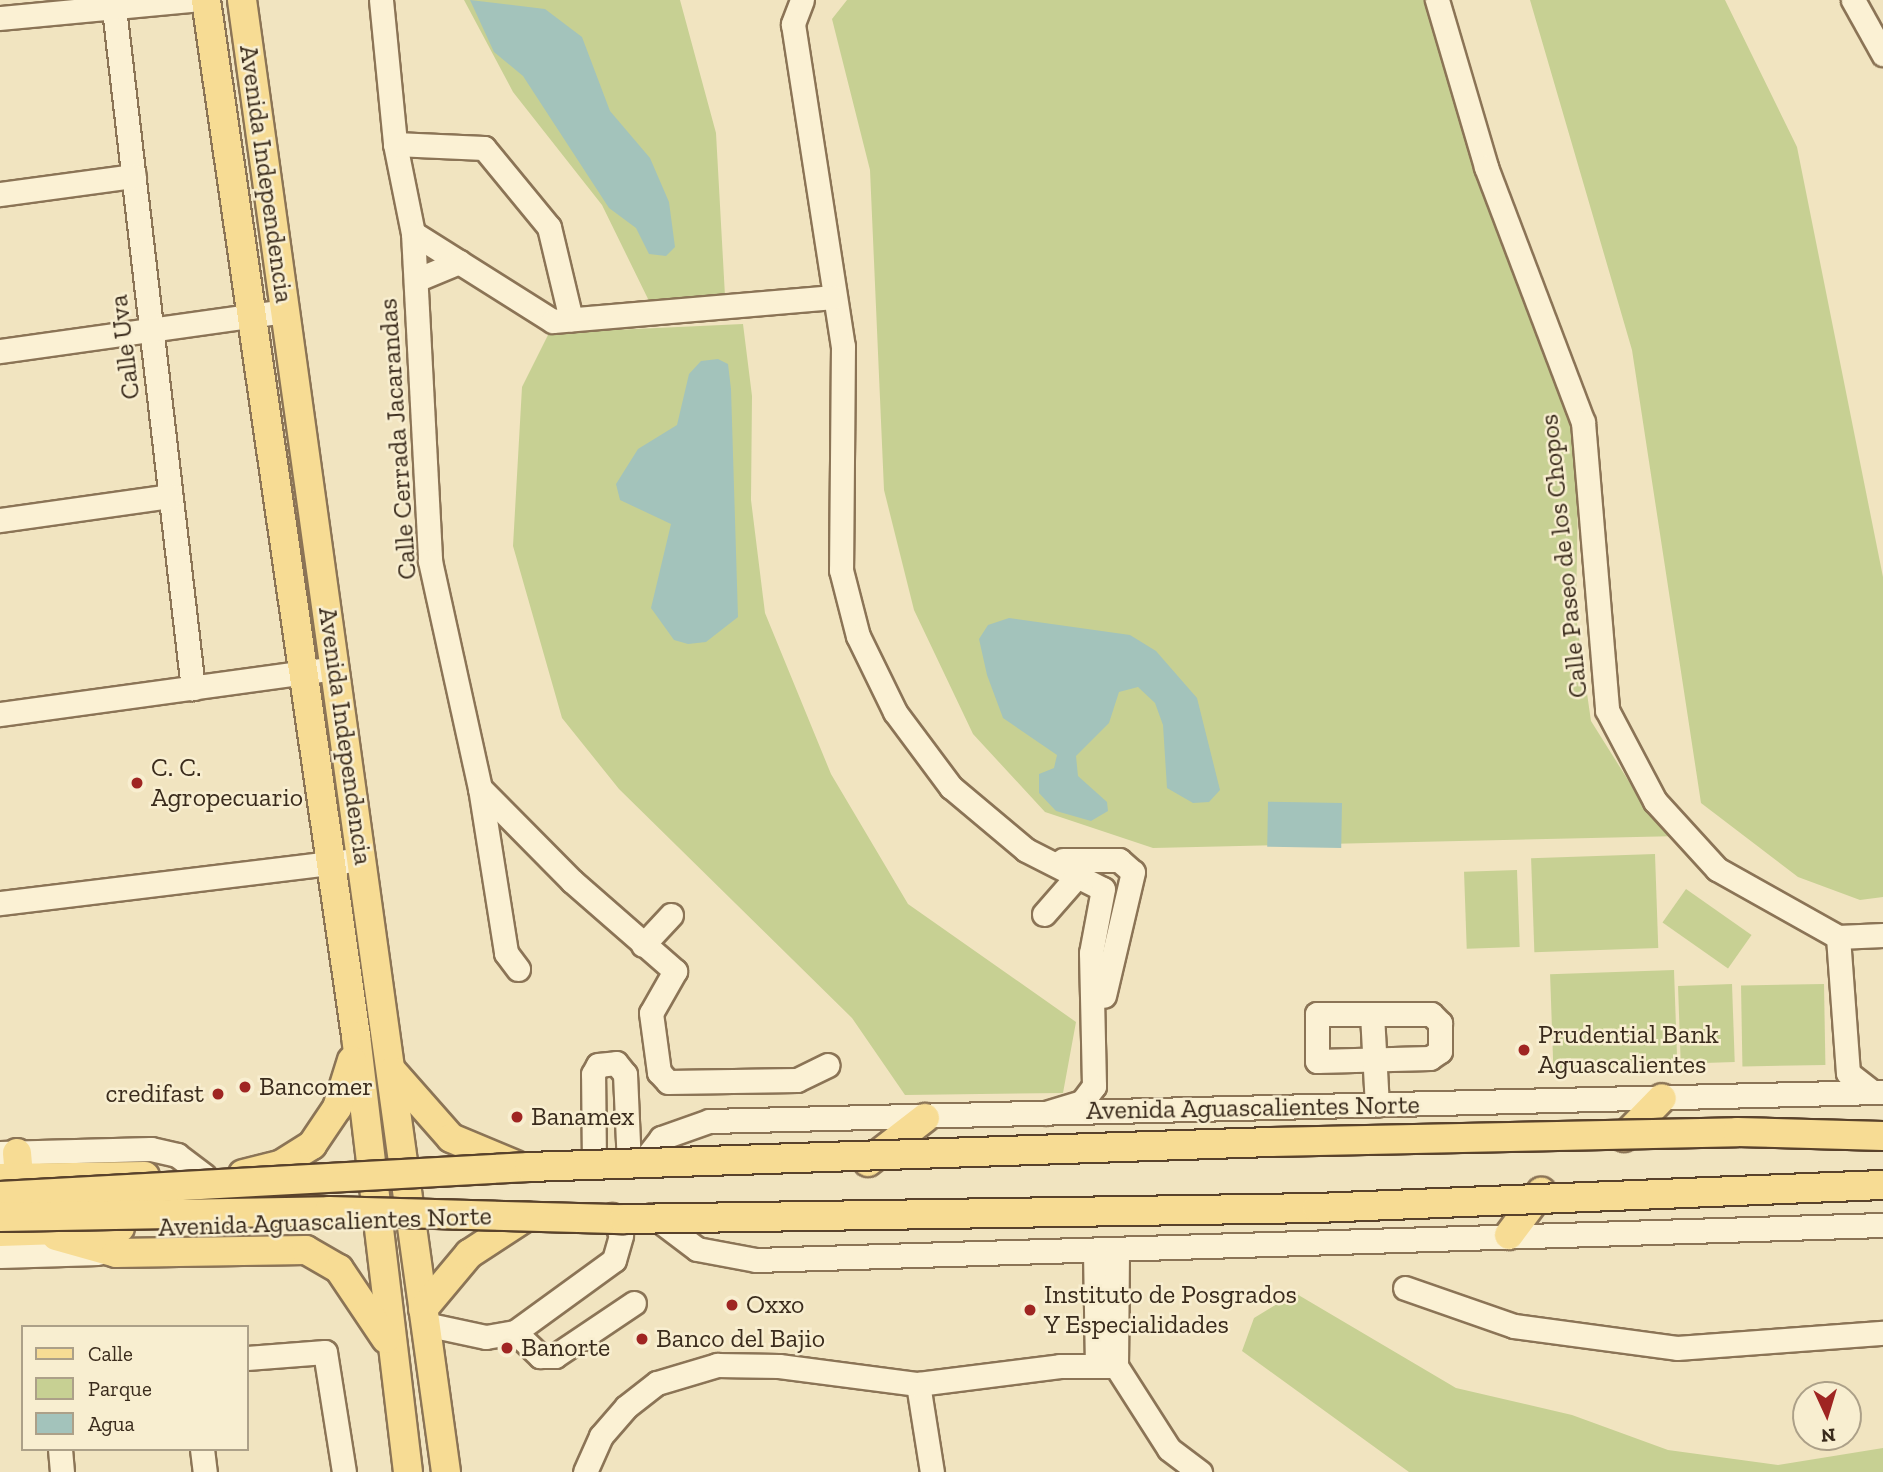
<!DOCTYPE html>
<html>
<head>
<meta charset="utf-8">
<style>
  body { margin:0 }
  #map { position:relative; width:1883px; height:1472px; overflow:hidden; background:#f1e4c0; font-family:"Zilla Slab",serif }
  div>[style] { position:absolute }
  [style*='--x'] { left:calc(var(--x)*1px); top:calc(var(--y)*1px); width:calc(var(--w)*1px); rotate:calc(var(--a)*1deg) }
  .green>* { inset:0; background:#c7d093; transform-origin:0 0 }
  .water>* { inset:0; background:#a3c3bb; transform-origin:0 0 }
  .roads { filter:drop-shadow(2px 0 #8b7456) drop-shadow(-2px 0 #8b7456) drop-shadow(0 2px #8b7456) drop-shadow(0 -2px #8b7456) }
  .minor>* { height:23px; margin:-11.5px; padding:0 11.5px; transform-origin:11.5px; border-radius:11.5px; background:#fbf1d4 }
  .major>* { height:28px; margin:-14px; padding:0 14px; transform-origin:14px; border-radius:14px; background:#f7dc94 }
  .bridges { filter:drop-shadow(2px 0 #59422b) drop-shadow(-2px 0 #59422b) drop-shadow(0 2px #59422b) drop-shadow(0 -2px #59422b) }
  .major-bridge>* { height:28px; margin:-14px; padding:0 14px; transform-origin:14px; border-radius:14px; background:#f7dc94 }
  .dots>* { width:19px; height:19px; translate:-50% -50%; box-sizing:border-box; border:4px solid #f8eed0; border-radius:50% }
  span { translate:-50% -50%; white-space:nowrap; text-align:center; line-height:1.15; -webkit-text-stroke:5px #f8eed0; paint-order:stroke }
  .street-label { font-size:26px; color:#3a2b1c }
  .poi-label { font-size:26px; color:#3a2b1c }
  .left { translate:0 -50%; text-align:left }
  .right { translate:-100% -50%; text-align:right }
  .legend { position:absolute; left:21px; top:1325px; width:228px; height:126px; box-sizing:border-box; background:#f8eed0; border:2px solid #aca088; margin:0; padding:9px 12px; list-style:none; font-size:21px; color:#3a2b1c }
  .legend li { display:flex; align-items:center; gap:14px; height:35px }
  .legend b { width:35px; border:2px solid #aca088 }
  .north { position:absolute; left:1792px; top:1381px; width:70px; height:70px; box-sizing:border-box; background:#f8eed0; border:2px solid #aca088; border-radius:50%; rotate:176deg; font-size:19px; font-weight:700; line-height:28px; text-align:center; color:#3a2b1c }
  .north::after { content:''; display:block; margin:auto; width:24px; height:32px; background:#9f2522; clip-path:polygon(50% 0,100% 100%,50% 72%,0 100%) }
</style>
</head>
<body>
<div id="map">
  <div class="green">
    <div style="clip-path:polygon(464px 0,680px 0,716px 133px,725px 296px,650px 303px,602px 205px,513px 92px)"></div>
    <div style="clip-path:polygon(847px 0,1432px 0,1579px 423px,1576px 617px,1591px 721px,1633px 788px,1681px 836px,1153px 848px,1045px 812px,973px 734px,914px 610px,884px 490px,870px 170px,832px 19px)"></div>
    <div style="clip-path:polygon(1530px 0,1725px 0,1797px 147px,1883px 577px,1883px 897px,1860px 900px,1798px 877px,1701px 803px,1632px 350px)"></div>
    <div style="clip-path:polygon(743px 324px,752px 396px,751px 500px,765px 613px,831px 774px,908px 904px,1076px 1022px,1063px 1093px,905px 1095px,852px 1018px,619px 789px,562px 718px,513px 546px,522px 387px,549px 333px)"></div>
    <div style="left:1655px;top:854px;width:94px;height:124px;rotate:88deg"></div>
    <div style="left:1517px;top:870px;width:77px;height:53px;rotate:88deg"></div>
    <div style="left:1686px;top:889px;width:80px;height:41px;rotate:35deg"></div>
    <div style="left:1674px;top:970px;width:95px;height:124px;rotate:88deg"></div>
    <div style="left:1732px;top:984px;width:78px;height:54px;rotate:88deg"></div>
    <div style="left:1824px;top:984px;width:81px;height:83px;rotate:89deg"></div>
    <div style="clip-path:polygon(1295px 1293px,1456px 1388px,1572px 1415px,1668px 1450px,1778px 1465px,1883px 1448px,1883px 1472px,1409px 1472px,1242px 1351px,1254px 1318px)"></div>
  </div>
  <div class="water">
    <div style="clip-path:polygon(470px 0,545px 9px,582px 37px,610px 111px,650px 158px,669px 202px,675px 247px,666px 256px,649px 254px,636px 228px,609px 208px,523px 76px,494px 52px)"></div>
    <div style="clip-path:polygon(718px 359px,728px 364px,731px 389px,738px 617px,706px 642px,688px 644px,674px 640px,651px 608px,671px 524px,620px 500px,616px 484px,638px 449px,677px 425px,689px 374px,701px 361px)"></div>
    <div style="clip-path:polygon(1009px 618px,1130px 635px,1156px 651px,1197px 698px,1220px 790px,1209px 802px,1193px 803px,1167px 788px,1163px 725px,1155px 703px,1138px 687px,1119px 692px,1109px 723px,1076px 756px,1078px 776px,1107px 802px,1108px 811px,1091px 821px,1056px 811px,1039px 793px,1039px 774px,1054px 768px,1057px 755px,1003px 718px,987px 675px,979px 639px,988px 625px)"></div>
    <div style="left:1342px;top:803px;width:45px;height:74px;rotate:91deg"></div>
  </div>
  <div class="roads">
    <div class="minor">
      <div style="--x:113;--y:0;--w:693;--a:83.37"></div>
      <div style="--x:381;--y:0;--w:145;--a:84.4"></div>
      <div style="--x:395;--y:144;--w:91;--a:78.6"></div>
      <div style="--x:413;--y:233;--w:328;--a:87"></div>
      <div style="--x:430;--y:561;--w:232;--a:77.6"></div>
      <div style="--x:480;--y:788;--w:167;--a:81"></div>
      <div style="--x:506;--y:953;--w:20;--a:53"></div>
      <div style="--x:802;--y:0;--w:26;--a:111"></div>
      <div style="--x:793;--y:24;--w:326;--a:81.2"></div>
      <div style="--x:843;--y:346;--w:224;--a:90.5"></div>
      <div style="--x:841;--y:570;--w:68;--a:75.6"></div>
      <div style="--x:858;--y:636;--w:85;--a:64"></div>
      <div style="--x:895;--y:712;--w:94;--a:53.3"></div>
      <div style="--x:951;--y:787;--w:98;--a:40"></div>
      <div style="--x:1026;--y:850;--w:86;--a:26.9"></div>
      <div style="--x:1103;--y:889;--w:65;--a:100.6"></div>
      <div style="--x:1091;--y:953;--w:133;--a:88.7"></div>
      <div style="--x:1094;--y:1086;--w:20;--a:127"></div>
      <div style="--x:1082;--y:1102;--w:38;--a:163"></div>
      <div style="--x:1437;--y:0;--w:174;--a:73.6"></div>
      <div style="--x:1486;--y:167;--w:273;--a:69.2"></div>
      <div style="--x:1583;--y:422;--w:289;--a:85.2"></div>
      <div style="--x:1607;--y:710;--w:103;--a:62.2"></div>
      <div style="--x:1655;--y:801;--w:92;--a:47.6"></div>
      <div style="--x:1717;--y:869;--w:139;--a:29.3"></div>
      <div style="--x:1838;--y:937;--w:45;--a:-2.5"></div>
      <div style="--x:1853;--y:0;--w:62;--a:60.9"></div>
      <div style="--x:0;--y:18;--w:190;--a:-5.4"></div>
      <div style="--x:395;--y:144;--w:89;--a:2.6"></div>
      <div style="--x:484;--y:148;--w:102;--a:50.6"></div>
      <div style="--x:549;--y:227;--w:95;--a:76.6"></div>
      <div style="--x:0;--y:194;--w:135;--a:-7.7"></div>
      <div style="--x:413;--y:233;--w:165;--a:32.2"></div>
      <div style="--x:553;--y:321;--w:282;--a:-4.9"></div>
      <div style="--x:416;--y:280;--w:47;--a:-22.7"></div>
      <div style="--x:0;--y:351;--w:288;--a:-8"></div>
      <div style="--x:0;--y:520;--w:172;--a:-8"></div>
      <div style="--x:0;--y:714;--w:339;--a:-7.8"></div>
      <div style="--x:480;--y:788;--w:131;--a:45.3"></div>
      <div style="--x:572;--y:881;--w:137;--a:41.1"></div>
      <div style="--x:675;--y:971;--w:48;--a:119.7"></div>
      <div style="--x:651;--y:1013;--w:60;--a:82.3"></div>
      <div style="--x:659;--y:1072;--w:13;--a:48"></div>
      <div style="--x:668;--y:1082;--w:129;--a:-0.9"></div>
      <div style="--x:797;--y:1080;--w:34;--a:-26"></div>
      <div style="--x:1063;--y:860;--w:56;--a:0"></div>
      <div style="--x:1119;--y:860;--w:18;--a:41"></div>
      <div style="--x:1133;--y:872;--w:127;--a:103.2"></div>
      <div style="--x:0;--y:903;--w:351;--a:-6.9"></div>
      <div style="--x:1044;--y:914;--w:53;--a:-48.8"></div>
      <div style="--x:1838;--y:937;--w:136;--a:85.8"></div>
      <div style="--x:1848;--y:1073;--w:31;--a:38"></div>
      <div style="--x:643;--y:945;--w:41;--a:-47"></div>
      <div style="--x:1317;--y:1014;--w:114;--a:0"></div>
      <div style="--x:1431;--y:1014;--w:13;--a:45"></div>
      <div style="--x:1440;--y:1023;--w:28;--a:90"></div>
      <div style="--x:1440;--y:1051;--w:12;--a:145"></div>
      <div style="--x:1430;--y:1058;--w:113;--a:178.5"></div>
      <div style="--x:1317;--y:1061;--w:47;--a:-90"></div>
      <div style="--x:1372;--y:1014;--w:91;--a:86.9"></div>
      <div style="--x:0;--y:1153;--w:151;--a:-1.5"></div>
      <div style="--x:151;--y:1149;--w:27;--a:13"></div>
      <div style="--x:177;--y:1155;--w:34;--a:37"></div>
      <div style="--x:594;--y:1163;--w:89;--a:-90.6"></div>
      <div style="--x:593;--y:1074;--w:10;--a:-61"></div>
      <div style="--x:598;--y:1065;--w:18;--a:-6"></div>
      <div style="--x:616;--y:1063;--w:14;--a:51"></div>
      <div style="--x:625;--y:1074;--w:90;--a:87.5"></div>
      <div style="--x:641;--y:1164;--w:33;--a:-52"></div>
      <div style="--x:661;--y:1138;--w:51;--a:-19.5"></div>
      <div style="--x:709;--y:1121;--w:1174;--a:-1.42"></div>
      <div style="--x:652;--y:1215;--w:56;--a:37.1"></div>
      <div style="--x:697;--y:1249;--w:60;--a:10.6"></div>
      <div style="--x:756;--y:1260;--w:1128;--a:-1.78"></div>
      <div style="--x:1095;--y:1252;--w:114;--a:89"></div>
      <div style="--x:1117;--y:1252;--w:114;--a:90.5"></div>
      <div style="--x:1116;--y:1366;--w:98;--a:57.4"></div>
      <div style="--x:1169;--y:1449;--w:39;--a:37"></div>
      <div style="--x:0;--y:1256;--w:98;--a:-1.8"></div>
      <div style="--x:1405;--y:1288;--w:115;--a:19.2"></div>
      <div style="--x:1514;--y:1326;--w:164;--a:7.7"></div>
      <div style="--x:1677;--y:1348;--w:207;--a:-4.2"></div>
      <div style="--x:425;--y:1324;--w:62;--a:12"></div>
      <div style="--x:486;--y:1337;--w:29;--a:-10"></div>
      <div style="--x:515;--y:1332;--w:122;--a:-36"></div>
      <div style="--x:614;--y:1260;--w:26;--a:-74"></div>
      <div style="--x:621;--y:1235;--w:22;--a:-114"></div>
      <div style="--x:515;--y:1332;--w:35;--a:44"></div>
      <div style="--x:540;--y:1356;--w:15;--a:0"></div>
      <div style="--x:555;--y:1356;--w:95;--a:-33.9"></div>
      <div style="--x:247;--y:1358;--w:78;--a:-4.4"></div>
      <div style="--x:325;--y:1352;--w:121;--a:81"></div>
      <div style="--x:918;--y:1384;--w:89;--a:81"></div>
      <div style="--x:60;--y:1449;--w:23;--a:85"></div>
      <div style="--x:202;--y:1449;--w:23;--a:83"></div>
      <div style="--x:585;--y:1472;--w:39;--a:-66"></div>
      <div style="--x:601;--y:1436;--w:38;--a:-49"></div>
      <div style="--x:626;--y:1407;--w:39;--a:-38"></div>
      <div style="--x:657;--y:1383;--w:63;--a:-16.7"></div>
      <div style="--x:717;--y:1365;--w:62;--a:0.9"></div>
      <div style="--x:779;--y:1366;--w:140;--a:7.4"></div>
      <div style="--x:918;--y:1384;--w:143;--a:-7.2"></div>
      <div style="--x:1060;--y:1366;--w:56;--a:0"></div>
    </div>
    <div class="major">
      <div style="--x:206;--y:0;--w:1047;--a:81.76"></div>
      <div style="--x:356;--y:1036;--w:439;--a:83.2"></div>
      <div style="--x:242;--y:0;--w:1486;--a:82.11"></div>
      <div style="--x:392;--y:1071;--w:89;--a:48.6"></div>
      <div style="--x:451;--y:1138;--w:70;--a:22.6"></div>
      <div style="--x:1624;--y:1137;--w:54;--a:-45.7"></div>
      <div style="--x:17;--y:1153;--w:24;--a:85"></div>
      <div style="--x:868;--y:1162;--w:72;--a:-37.7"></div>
      <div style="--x:243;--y:1174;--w:38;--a:-14"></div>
      <div style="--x:280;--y:1165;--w:38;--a:-32"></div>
      <div style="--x:312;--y:1145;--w:45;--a:-56"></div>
      <div style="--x:337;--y:1108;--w:50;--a:-72.6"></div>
      <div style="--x:0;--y:1178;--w:145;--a:-0.8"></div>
      <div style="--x:0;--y:1232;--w:120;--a:-1.9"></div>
      <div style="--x:1509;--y:1235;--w:54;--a:-53.3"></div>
      <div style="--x:56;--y:1236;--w:62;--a:15.8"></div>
      <div style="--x:116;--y:1253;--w:190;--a:-0.9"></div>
      <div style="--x:306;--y:1250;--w:38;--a:30"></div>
      <div style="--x:339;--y:1269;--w:84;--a:56.1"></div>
      <div style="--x:423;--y:1309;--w:72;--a:-50.1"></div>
      <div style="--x:469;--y:1254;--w:69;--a:-33.2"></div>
    </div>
  </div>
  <div class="bridges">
    <div class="major-bridge">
      <div style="--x:0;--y:1196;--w:530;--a:-3.14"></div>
      <div style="--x:529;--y:1167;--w:742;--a:-1.93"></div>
      <div style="--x:1271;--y:1142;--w:466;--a:-1.2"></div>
      <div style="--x:1737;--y:1132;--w:146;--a:1.6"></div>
      <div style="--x:0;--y:1217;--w:329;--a:-1"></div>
      <div style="--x:329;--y:1211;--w:295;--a:1.6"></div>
      <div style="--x:624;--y:1219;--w:693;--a:-0.91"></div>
      <div style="--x:1317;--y:1208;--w:566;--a:-2.33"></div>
    </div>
  </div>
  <div class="dots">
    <div style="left:137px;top:783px;background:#9f2522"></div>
    <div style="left:1524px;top:1050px;background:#9f2522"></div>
    <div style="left:245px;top:1087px;background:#9f2522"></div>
    <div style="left:218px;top:1094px;background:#9f2522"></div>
    <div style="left:517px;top:1117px;background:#9f2522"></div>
    <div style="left:732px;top:1305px;background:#9f2522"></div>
    <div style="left:1030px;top:1310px;background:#9f2522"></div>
    <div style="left:642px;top:1339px;background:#9f2522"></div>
    <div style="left:507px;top:1348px;background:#9f2522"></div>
  </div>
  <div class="street-label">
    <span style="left:266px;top:174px;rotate:82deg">Avenida Independencia</span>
    <span style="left:125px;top:347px;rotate:-97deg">Calle Uva</span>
    <span style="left:398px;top:439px;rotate:-94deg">Calle Cerrada Jacarandas</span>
    <span style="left:1564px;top:556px;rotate:-96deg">Calle Paseo de los Chopos</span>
    <span style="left:345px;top:736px;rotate:82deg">Avenida Independencia</span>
    <span style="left:1253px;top:1108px;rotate:-1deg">Avenida Aguascalientes Norte</span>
    <span style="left:325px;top:1222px;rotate:-2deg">Avenida Aguascalientes Norte</span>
  </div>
  <div class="poi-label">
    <span class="left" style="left:151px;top:783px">C. C.<br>Agropecuario</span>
    <span class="left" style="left:1538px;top:1050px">Prudential Bank<br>Aguascalientes</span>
    <span class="left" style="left:259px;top:1087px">Bancomer</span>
    <span class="right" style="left:204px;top:1094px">credifast</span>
    <span class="left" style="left:531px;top:1117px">Banamex</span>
    <span class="left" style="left:1044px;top:1310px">Instituto de Posgrados<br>Y Especialidades</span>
    <span class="left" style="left:746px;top:1305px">Oxxo</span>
    <span class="left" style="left:656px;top:1339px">Banco del Bajio</span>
    <span class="left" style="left:521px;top:1348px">Banorte</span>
  </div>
  <ul class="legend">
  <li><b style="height:9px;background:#f7dc94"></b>Calle</li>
  <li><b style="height:19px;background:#c7d093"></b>Parque</li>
  <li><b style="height:19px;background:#a3c3bb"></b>Agua</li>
  </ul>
  <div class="north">N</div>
</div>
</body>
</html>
